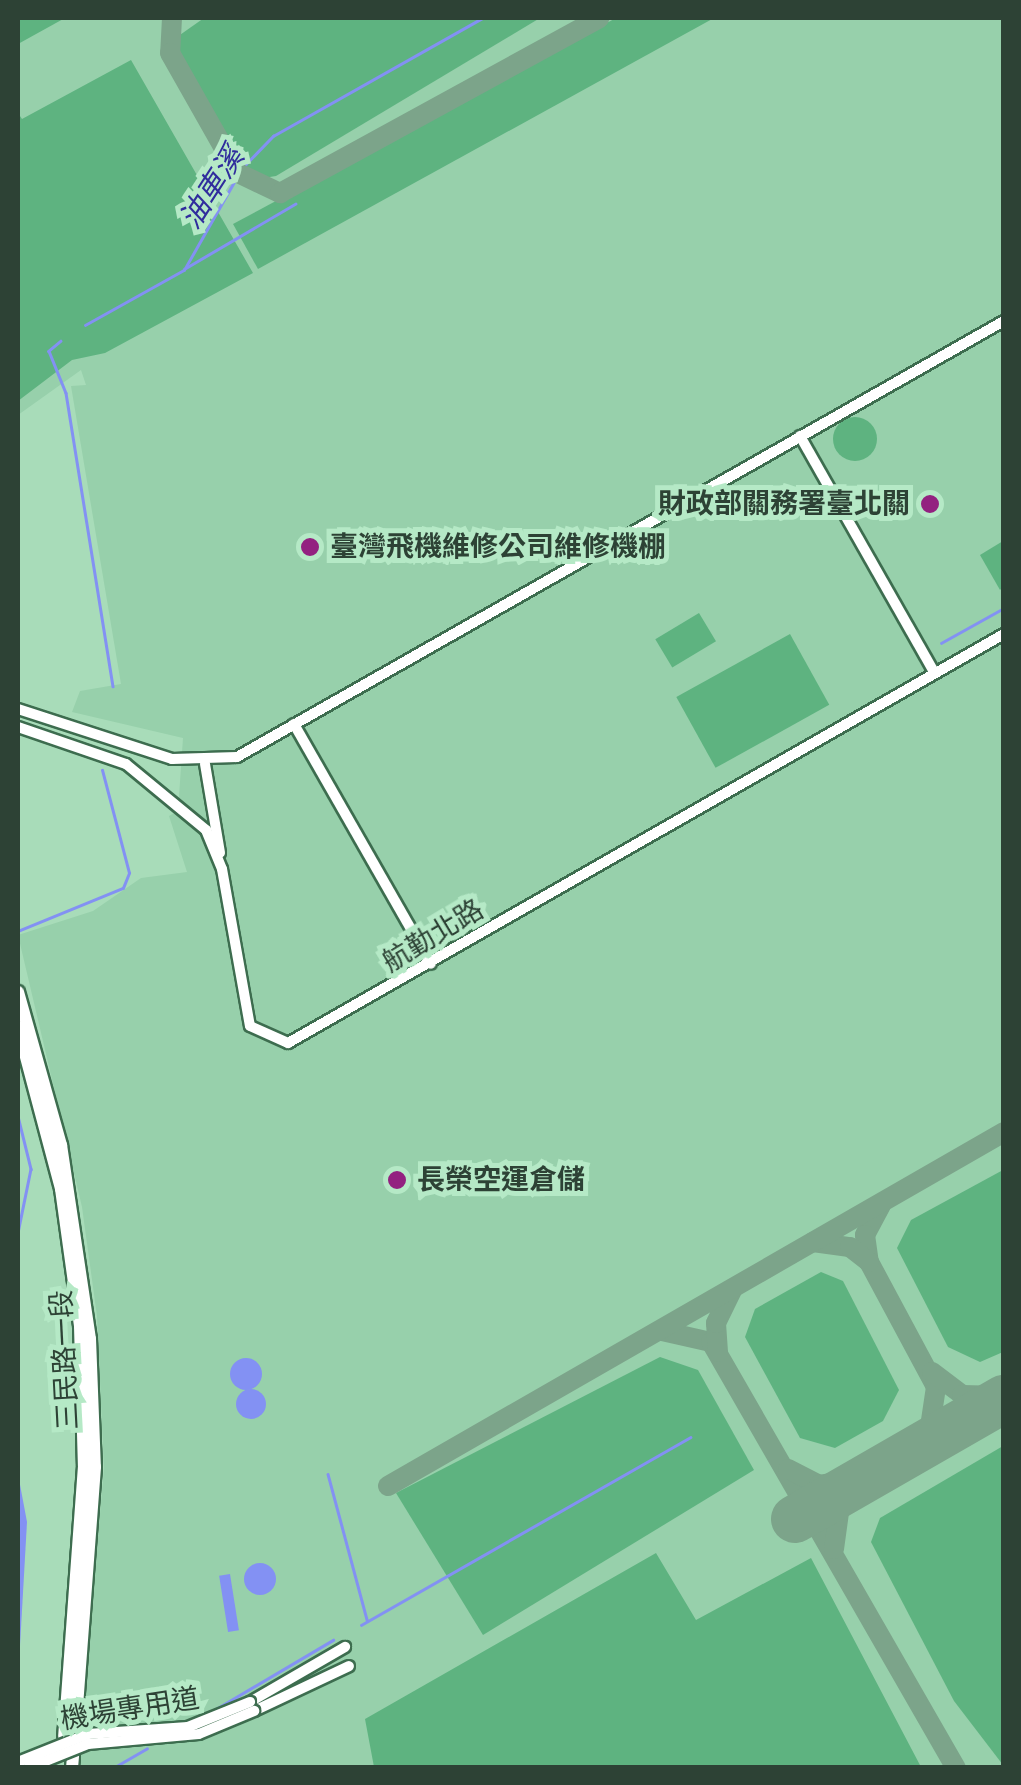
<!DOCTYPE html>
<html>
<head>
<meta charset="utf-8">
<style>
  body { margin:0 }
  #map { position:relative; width:1021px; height:1785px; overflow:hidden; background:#a8dcb9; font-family:Helvetica,"Noto Sans TC",sans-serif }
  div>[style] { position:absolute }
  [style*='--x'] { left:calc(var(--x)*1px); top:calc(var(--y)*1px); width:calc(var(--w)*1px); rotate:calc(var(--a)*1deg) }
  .built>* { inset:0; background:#97d0ab }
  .green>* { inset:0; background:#5eb380; transform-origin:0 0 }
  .round { border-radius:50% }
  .water>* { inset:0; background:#8391f3; transform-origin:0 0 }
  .stream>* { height:2.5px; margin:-1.25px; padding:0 1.25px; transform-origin:1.25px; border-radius:1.25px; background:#8391f3 }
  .taxiway>* { height:20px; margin:-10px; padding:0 10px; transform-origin:10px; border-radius:10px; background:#7ca48a }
  .runway>* { height:48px; margin:-24px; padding:0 24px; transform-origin:24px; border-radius:24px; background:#7ca48a }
  .roads { filter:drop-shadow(2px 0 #3d6d4f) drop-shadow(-2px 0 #3d6d4f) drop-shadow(0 2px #3d6d4f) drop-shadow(0 -2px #3d6d4f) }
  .minor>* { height:10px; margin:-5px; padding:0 5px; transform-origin:5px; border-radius:5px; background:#fff }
  .major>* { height:12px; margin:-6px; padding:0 6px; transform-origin:6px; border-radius:6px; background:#fff }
  .bridges { filter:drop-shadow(2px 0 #3d6d4f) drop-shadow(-2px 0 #3d6d4f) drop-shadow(0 2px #3d6d4f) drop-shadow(0 -2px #3d6d4f) }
  .minor-bridge>* { height:10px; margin:-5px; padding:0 5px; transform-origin:5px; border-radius:5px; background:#fff }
  .dots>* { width:28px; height:28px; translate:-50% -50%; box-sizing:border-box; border:5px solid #b5e9c6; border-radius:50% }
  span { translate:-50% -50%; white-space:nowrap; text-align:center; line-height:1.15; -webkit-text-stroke:10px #b5e9c6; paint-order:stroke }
  .poi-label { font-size:28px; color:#2d4235; font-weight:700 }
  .right { translate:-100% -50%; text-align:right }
  .left { translate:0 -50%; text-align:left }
  .street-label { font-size:28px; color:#2d4235 }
  .water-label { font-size:30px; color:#302d9d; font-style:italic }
  .frame { position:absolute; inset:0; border:20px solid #2d4235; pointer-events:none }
</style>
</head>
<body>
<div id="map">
  <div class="built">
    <div style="clip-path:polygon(18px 18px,1003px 18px,1003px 1767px,78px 1767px,104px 1468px,97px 1316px,82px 1207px,18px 935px,93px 911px,141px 878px,187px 872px,169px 816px,178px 811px,183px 738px,72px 712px,80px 691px,121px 684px,71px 386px,86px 385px,81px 370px,18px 415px)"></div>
  </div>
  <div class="green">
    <div style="clip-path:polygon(18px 18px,65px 18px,18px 44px)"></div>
    <div style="clip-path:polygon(204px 18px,540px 18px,276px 176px,245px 181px,229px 171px,172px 71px,177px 37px)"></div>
    <div style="clip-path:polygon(616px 18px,714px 18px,258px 269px,233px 224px)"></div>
    <div style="clip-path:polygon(131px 60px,253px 273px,105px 353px,72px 360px,18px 401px,18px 113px,22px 119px)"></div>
    <div class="round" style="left:833px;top:417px;width:44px;height:44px"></div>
    <div style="clip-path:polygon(1003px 541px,1003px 587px,1000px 590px,980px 555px)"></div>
    <div style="left:699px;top:613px;width:33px;height:51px;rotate:59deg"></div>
    <div style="left:790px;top:634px;width:81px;height:130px;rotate:61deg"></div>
    <div style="clip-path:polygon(1003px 1170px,1003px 1352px,980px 1362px,948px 1347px,897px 1248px,911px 1220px)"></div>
    <div style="clip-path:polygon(821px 1272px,843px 1281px,899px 1390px,883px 1421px,835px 1448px,800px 1438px,745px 1337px,755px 1309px)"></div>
    <div style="clip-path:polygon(660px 1357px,698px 1370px,754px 1470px,483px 1635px,396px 1493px)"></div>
    <div style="clip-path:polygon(1003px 1446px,1003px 1765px,954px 1701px,871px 1542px,880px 1518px)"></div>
    <div style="clip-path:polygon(656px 1553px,696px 1620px,811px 1558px,921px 1767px,374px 1767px,365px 1719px)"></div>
  </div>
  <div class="water">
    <div class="round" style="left:230px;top:1358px;width:32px;height:32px"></div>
    <div class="round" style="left:236px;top:1389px;width:30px;height:30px"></div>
    <div style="clip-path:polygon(18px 1474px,27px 1522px,18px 1681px)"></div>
    <div class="round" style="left:244px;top:1563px;width:32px;height:32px"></div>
    <div style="left:230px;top:1574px;width:57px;height:11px;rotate:81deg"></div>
  </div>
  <div class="stream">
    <div style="--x:184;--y:269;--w:129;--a:-30.4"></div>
    <div style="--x:85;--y:325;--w:113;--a:-29.1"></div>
    <div style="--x:184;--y:270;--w:117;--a:-60.4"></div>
    <div style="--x:242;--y:168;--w:45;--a:-45.9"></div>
    <div style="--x:273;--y:136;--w:240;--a:-29.4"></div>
    <div style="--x:61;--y:341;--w:16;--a:140"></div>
    <div style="--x:49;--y:351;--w:45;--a:68"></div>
    <div style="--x:66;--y:393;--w:297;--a:80.9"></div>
    <div style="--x:941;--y:643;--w:72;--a:-29.1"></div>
    <div style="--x:18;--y:931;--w:113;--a:-22.3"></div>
    <div style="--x:123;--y:888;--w:16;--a:-68"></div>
    <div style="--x:129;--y:873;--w:106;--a:-104.7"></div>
    <div style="--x:18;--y:1116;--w:55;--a:76.2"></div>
    <div style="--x:31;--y:1169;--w:65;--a:101.5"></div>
    <div style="--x:328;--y:1474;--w:151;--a:75"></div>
    <div style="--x:361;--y:1625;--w:379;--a:-29.7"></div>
    <div style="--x:209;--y:1713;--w:144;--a:-30.5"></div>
    <div style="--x:113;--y:1768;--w:39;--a:-30"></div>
  </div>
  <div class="taxiway">
    <div style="--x:172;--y:18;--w:35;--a:93"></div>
    <div style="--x:170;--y:53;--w:138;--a:60.5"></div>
    <div style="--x:238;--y:173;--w:47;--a:25.5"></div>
    <div style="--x:280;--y:193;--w:364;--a:-28.7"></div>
    <div style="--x:881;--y:1205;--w:34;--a:118"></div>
    <div style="--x:865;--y:1235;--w:27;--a:82"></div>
    <div style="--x:869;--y:1262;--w:142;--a:61.8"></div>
    <div style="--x:936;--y:1387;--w:40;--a:98.5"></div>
    <div style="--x:930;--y:1427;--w:45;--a:134.1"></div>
    <div style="--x:813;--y:1242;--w:37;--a:8"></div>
    <div style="--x:850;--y:1247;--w:24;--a:38"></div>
    <div style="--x:662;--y:1331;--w:50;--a:12.7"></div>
    <div style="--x:711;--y:1342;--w:491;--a:60.1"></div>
    <div style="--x:718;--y:1352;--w:29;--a:-94"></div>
    <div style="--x:716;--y:1323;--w:37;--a:-64"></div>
    <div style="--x:932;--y:1372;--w:38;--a:37"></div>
    <div style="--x:962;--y:1395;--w:42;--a:1.4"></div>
    <div style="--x:788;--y:1469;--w:35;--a:27"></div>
    <div style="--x:819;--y:1485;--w:47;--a:-8.7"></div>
    <div style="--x:388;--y:1486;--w:710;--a:-29.88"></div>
    <div style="--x:834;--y:1549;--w:44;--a:-82.2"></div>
    <div style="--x:840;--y:1505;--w:30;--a:-49"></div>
  </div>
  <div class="runway">
    <div style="--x:795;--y:1519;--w:241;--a:-29.9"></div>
  </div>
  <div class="roads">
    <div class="minor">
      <div style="--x:800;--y:436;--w:271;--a:60.4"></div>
      <div style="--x:18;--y:709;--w:162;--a:18"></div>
      <div style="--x:172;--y:759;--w:65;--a:-1.8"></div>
      <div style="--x:237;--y:757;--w:882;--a:-29.62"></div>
      <div style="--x:294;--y:724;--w:276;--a:60.3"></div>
      <div style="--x:18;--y:727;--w:114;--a:18.9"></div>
      <div style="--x:126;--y:764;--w:104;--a:39.5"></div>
      <div style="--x:206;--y:830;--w:42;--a:67.7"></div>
      <div style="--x:222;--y:869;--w:159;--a:79.9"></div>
      <div style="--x:250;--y:1026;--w:42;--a:24.1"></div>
      <div style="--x:288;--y:1043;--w:825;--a:-29.74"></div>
      <div style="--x:205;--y:764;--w:90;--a:80.4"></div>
      <div style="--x:250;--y:1702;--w:110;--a:-30.1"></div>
      <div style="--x:254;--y:1711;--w:105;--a:-25.3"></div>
    </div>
    <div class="major">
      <div style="--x:18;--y:992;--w:159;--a:74.3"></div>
      <div style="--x:61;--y:1145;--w:196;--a:81.5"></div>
      <div style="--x:90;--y:1339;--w:128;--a:87.8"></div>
      <div style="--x:95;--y:1467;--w:267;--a:94.3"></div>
      <div style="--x:18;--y:1027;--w:168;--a:75.1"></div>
      <div style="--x:61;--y:1189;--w:138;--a:82.1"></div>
      <div style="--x:80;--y:1326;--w:140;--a:88.4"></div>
      <div style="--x:84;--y:1466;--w:271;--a:94.2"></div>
      <div style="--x:72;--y:1768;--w:12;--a:-85"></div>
    </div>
  </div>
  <div class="bridges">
    <div class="minor-bridge">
      <div style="--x:18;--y:1762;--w:75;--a:-21.8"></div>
      <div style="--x:88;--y:1734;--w:100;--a:-4"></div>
      <div style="--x:188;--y:1727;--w:67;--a:-22"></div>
      <div style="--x:28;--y:1768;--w:65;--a:-21.8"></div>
      <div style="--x:88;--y:1744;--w:111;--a:-5.1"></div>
      <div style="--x:199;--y:1734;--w:60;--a:-22.7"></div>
    </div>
  </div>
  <div class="dots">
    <div style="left:930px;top:504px;background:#932180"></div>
    <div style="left:310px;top:547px;background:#932180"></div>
    <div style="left:397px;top:1180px;background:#932180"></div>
  </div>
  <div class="poi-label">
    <span class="right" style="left:910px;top:504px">財政部關務署臺北關</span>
    <span class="left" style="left:330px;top:547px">臺灣飛機維修公司維修機棚</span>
    <span class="left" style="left:417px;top:1180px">長榮空運倉儲</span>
  </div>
  <div class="street-label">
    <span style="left:433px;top:936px;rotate:-31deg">航勤北路</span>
    <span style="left:65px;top:1360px;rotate:-93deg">三民路一段</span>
    <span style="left:130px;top:1709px;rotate:-9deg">機場專用道</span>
  </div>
  <div class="water-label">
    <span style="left:212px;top:188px;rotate:-57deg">油車溪</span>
  </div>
  <div class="frame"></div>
</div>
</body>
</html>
